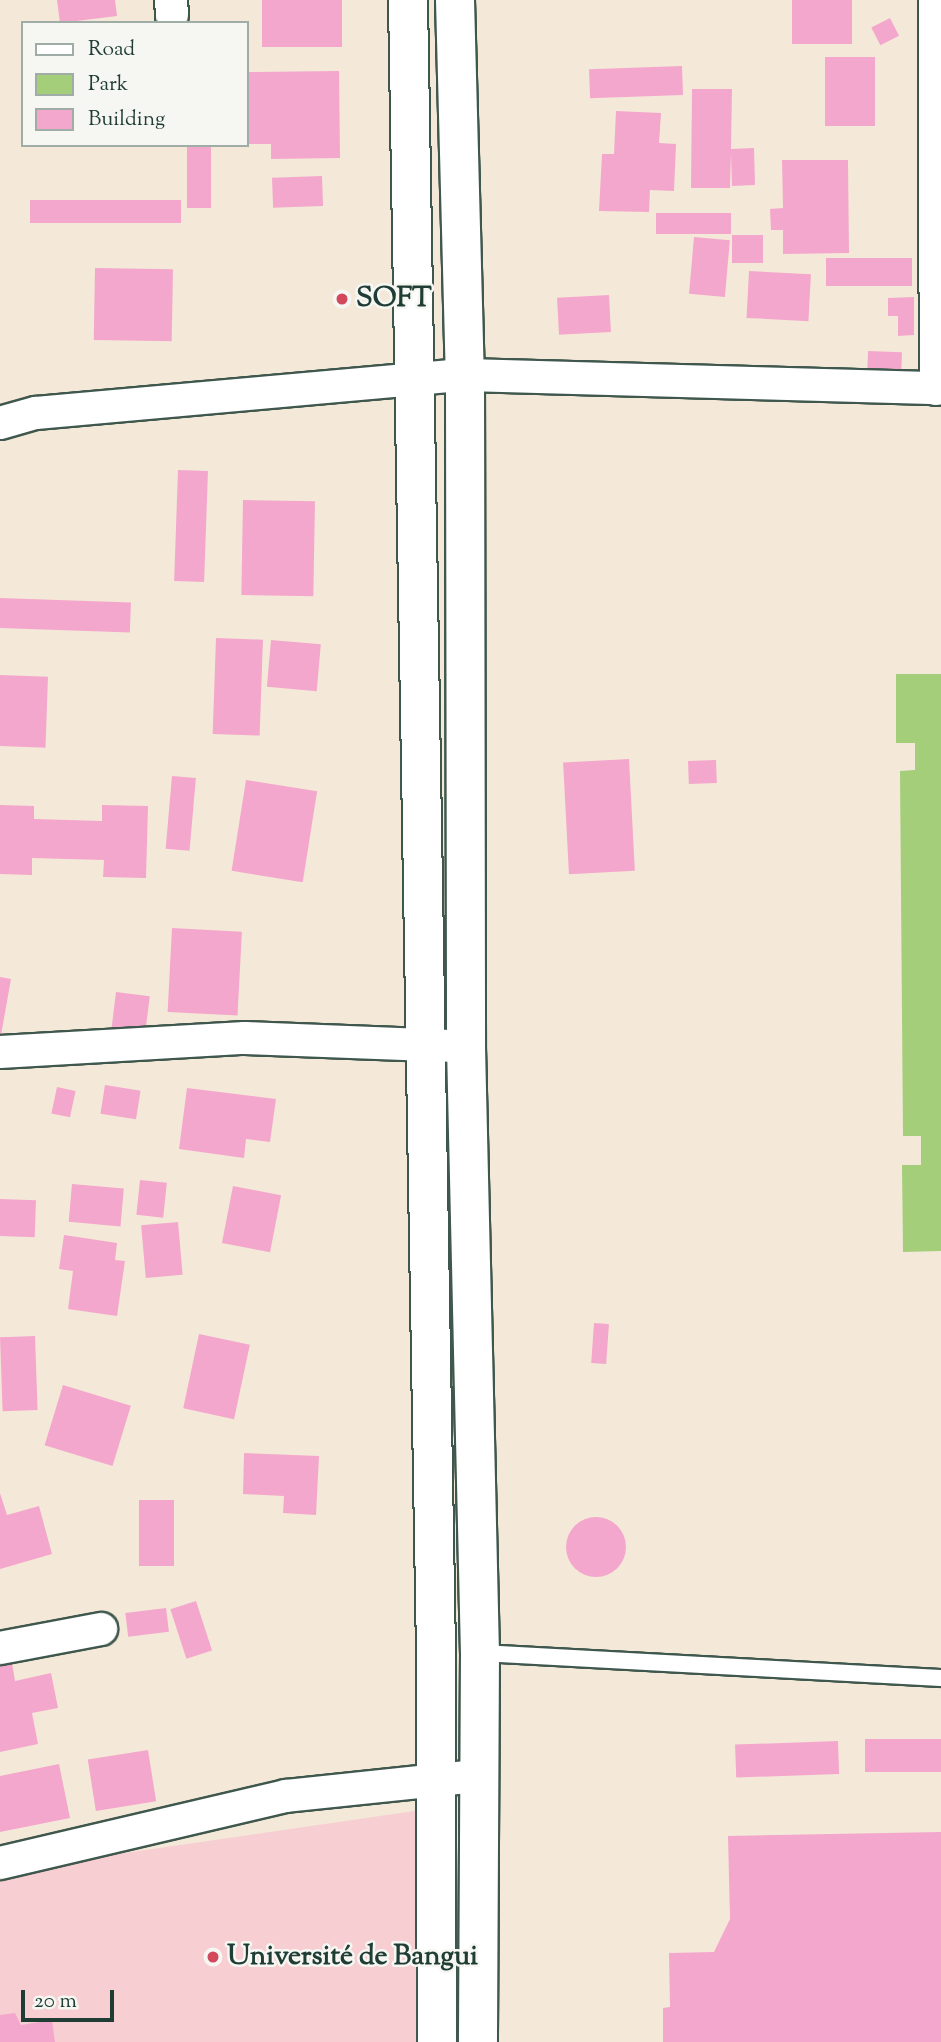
<!DOCTYPE html>
<html>
<head>
<meta charset="utf-8">
<style>
  body { margin:0 }
  #map { position:relative; width:941px; height:2042px; overflow:hidden; background:#f4e9d8; font-family:"Sorts Mill Goudy",serif }
  div>[style] { position:absolute }
  [style*='--x'] { left:calc(var(--x)*1px); top:calc(var(--y)*1px); width:calc(var(--w)*1px); rotate:calc(var(--a)*1deg) }
  .built>* { inset:0; background:#f7cfd2 }
  .green>* { inset:0; background:#a4ce79 }
  .building>* { inset:0; background:#f4a7cc; transform-origin:0 0 }
  .round { border-radius:50% }
  .roads { filter:drop-shadow(2px 0 #3f574d) drop-shadow(-2px 0 #3f574d) drop-shadow(0 2px #3f574d) drop-shadow(0 -2px #3f574d) }
  .lane>* { height:16px; margin:-8px; padding:0 8px; transform-origin:8px; border-radius:8px; background:#fff }
  .street>* { height:32px; margin:-16px; padding:0 16px; transform-origin:16px; border-radius:16px; background:#fff }
  .secondary>* { height:38px; margin:-19px; padding:0 19px; transform-origin:19px; border-radius:19px; background:#fff }
  .dots>* { width:19px; height:19px; translate:-50% -50%; box-sizing:border-box; border:4px solid #f6f6f2; border-radius:50% }
  span { translate:-50% -50%; white-space:nowrap; text-align:center; line-height:1.15; -webkit-text-stroke:5px #f6f6f2; paint-order:stroke }
  .poi-label { font-size:28px; color:#1f3d34; font-weight:700 }
  .left { translate:0 -50%; text-align:left }
  .legend { position:absolute; left:21px; top:21px; width:228px; height:126px; box-sizing:border-box; background:#f6f6f2; border:2px solid #a0aca6; margin:0; padding:9px 12px; list-style:none; font-size:21px; color:#1f3d34 }
  .legend li { display:flex; align-items:center; gap:14px; height:35px }
  .legend b { width:35px; border:2px solid #a0aca6 }
  .scale { position:absolute; left:21px; top:1990px; width:93px; height:32px; box-sizing:border-box; border:4px solid #1f3d34; border-top:0; padding-left:9px; font-size:21px; line-height:24px; white-space:nowrap; color:#1f3d34; -webkit-text-stroke:5px #f6f6f2; paint-order:stroke }
</style>
</head>
<body>
<div id="map">
  <div class="built">
    <div style="clip-path:polygon(428px 1809px,426px 2042px,0 2042px,0 1871px)"></div>
  </div>
  <div class="green">
    <div style="clip-path:polygon(896px 674px,941px 674px,941px 1251px,903px 1252px,902px 1165px,921px 1165px,921px 1136px,903px 1136px,900px 771px,915px 770px,915px 743px,896px 743px)"></div>
  </div>
  <div class="building">
    <div style="clip-path:polygon(57px 0,115px 0,117px 16px,60px 23px)"></div>
    <div style="left:262px;top:0;width:80px;height:47px"></div>
    <div style="left:792px;top:0;width:60px;height:44px"></div>
    <div style="left:890px;top:18px;width:20px;height:21px;rotate:63deg"></div>
    <div style="left:825px;top:57px;width:50px;height:69px"></div>
    <div style="left:682px;top:66px;width:29px;height:93px;rotate:88deg"></div>
    <div style="clip-path:polygon(339px 71px,340px 158px,271px 159px,271px 144px,247px 144px,247px 72px)"></div>
    <div style="clip-path:polygon(692px 89px,732px 89px,731px 149px,754px 148px,755px 185px,732px 186px,731px 153px,730px 188px,691px 188px)"></div>
    <div style="clip-path:polygon(616px 111px,661px 113px,659px 143px,676px 144px,674px 191px,650px 190px,649px 212px,599px 211px,602px 154px,614px 154px)"></div>
    <div style="left:187px;top:145px;width:24px;height:63px"></div>
    <div style="clip-path:polygon(782px 160px,848px 160px,849px 253px,783px 254px,783px 230px,771px 230px,770px 209px,783px 208px)"></div>
    <div style="left:322px;top:176px;width:30px;height:50px;rotate:88deg"></div>
    <div style="left:181px;top:200px;width:23px;height:151px;rotate:90deg"></div>
    <div style="left:731px;top:213px;width:21px;height:75px;rotate:90deg"></div>
    <div style="left:732px;top:235px;width:31px;height:28px"></div>
    <div style="left:694px;top:237px;width:36px;height:57px;rotate:5deg"></div>
    <div style="left:826px;top:258px;width:86px;height:28px"></div>
    <div style="left:95px;top:268px;width:78px;height:72px;rotate:1deg"></div>
    <div style="left:749px;top:271px;width:62px;height:47px;rotate:3deg"></div>
    <div style="left:609px;top:295px;width:37px;height:52px;rotate:87deg"></div>
    <div style="clip-path:polygon(914px 297px,914px 335px,898px 336px,898px 316px,888px 316px,888px 298px)"></div>
    <div style="left:868px;top:351px;width:34px;height:17px;rotate:2deg"></div>
    <div style="left:178px;top:470px;width:30px;height:111px;rotate:2deg"></div>
    <div style="left:243px;top:500px;width:72px;height:95px;rotate:1deg"></div>
    <div style="left:0;top:598px;width:131px;height:30px;rotate:2deg"></div>
    <div style="left:216px;top:638px;width:47px;height:96px;rotate:2deg"></div>
    <div style="left:271px;top:640px;width:50px;height:47px;rotate:5deg"></div>
    <div style="left:0;top:675px;width:48px;height:71px;rotate:2deg"></div>
    <div style="left:629px;top:759px;width:112px;height:66px;rotate:87deg"></div>
    <div style="left:716px;top:760px;width:23px;height:28px;rotate:88deg"></div>
    <div style="left:172px;top:776px;width:24px;height:73px;rotate:5deg"></div>
    <div style="left:246px;top:780px;width:72px;height:92px;rotate:9deg"></div>
    <div style="clip-path:polygon(0 805px,34px 806px,34px 819px,102px 821px,102px 805px,148px 806px,146px 878px,103px 877px,104px 860px,32px 858px,32px 875px,0 874px)"></div>
    <div style="left:172px;top:928px;width:70px;height:84px;rotate:3deg"></div>
    <div style="clip-path:polygon(0 977px,11px 979px,1px 1035px,0 1035px)"></div>
    <div style="left:116px;top:992px;width:34px;height:41px;rotate:7deg"></div>
    <div style="left:105px;top:1085px;width:36px;height:29px;rotate:9deg"></div>
    <div style="left:57px;top:1087px;width:19px;height:27px;rotate:12deg"></div>
    <div style="clip-path:polygon(187px 1088px,276px 1099px,270px 1142px,246px 1139px,244px 1158px,179px 1149px)"></div>
    <div style="left:140px;top:1180px;width:27px;height:35px;rotate:6deg"></div>
    <div style="left:72px;top:1184px;width:52px;height:38px;rotate:5deg"></div>
    <div style="left:233px;top:1186px;width:49px;height:58px;rotate:11deg"></div>
    <div style="left:0;top:1199px;width:36px;height:37px;rotate:2deg"></div>
    <div style="left:178px;top:1222px;width:53px;height:37px;rotate:85deg"></div>
    <div style="clip-path:polygon(64px 1235px,117px 1243px,115px 1260px,125px 1261px,117px 1316px,68px 1309px,73px 1271px,59px 1269px)"></div>
    <div style="left:594px;top:1323px;width:15px;height:40px;rotate:4deg"></div>
    <div style="left:199px;top:1334px;width:52px;height:76px;rotate:12deg"></div>
    <div style="left:35px;top:1336px;width:74px;height:35px;rotate:88deg"></div>
    <div style="left:63px;top:1385px;width:71px;height:63px;rotate:17deg"></div>
    <div style="clip-path:polygon(244px 1453px,319px 1456px,316px 1515px,283px 1513px,284px 1496px,243px 1494px)"></div>
    <div style="clip-path:polygon(0 1493px,7px 1515px,39px 1506px,52px 1554px,0 1569px)"></div>
    <div style="left:139px;top:1500px;width:35px;height:66px"></div>
    <div class="round" style="left:566px;top:1517px;width:60px;height:60px"></div>
    <div style="left:196px;top:1601px;width:52px;height:27px;rotate:72deg"></div>
    <div style="left:166px;top:1608px;width:24px;height:41px;rotate:83deg"></div>
    <div style="clip-path:polygon(12px 1663px,15px 1681px,51px 1673px,58px 1708px,32px 1713px,38px 1744px,0 1752px,0 1665px)"></div>
    <div style="left:941px;top:1739px;width:33px;height:76px;rotate:90deg"></div>
    <div style="left:838px;top:1741px;width:33px;height:103px;rotate:88deg"></div>
    <div style="left:148px;top:1750px;width:52px;height:61px;rotate:81deg"></div>
    <div style="clip-path:polygon(59px 1764px,70px 1818px,0 1832px,0 1776px)"></div>
    <div style="clip-path:polygon(941px 1832px,941px 2042px,663px 2042px,663px 2008px,670px 2007px,669px 1953px,714px 1952px,730px 1919px,728px 1836px)"></div>
    <div style="clip-path:polygon(15px 2013px,21px 2025px,52px 2020px,55px 2042px,0 2042px,0 2015px)"></div>
  </div>
  <div class="roads">
    <div class="lane">
      <div style="--x:480;--y:1653;--w:462;--a:3.1"></div>
    </div>
    <div class="street">
      <div style="--x:171;--y:0;--w:15;--a:86"></div>
      <div style="--x:935;--y:0;--w:389;--a:89.9"></div>
      <div style="--x:0;--y:423;--w:37;--a:-16"></div>
      <div style="--x:36;--y:413;--w:431;--a:-5.1"></div>
      <div style="--x:465;--y:375;--w:476;--a:1.6"></div>
      <div style="--x:0;--y:1052;--w:245;--a:-3.3"></div>
      <div style="--x:245;--y:1038;--w:205;--a:2.2"></div>
      <div style="--x:0;--y:1648;--w:103;--a:-10.7"></div>
      <div style="--x:0;--y:1863;--w:294;--a:-13.2"></div>
      <div style="--x:286;--y:1796;--w:192;--a:-6"></div>
    </div>
    <div class="secondary">
      <div style="--x:408;--y:0;--w:1653;--a:89.03"></div>
      <div style="--x:436;--y:1653;--w:389;--a:89.9"></div>
      <div style="--x:455;--y:0;--w:375;--a:88.5"></div>
      <div style="--x:465;--y:375;--w:672;--a:89.91"></div>
      <div style="--x:466;--y:1047;--w:606;--a:88.68"></div>
      <div style="--x:480;--y:1653;--w:389;--a:90.3"></div>
    </div>
  </div>
  <div class="dots">
    <div style="left:342px;top:299px;background:#d1495b"></div>
    <div style="left:213px;top:1957px;background:#d1495b"></div>
  </div>
  <div class="poi-label">
    <span class="left" style="left:356px;top:299px">SOFT</span>
    <span class="left" style="left:227px;top:1957px">Université de Bangui</span>
  </div>
  <ul class="legend">
  <li><b style="height:9px;background:#fff"></b>Road</li>
  <li><b style="height:19px;background:#a4ce79"></b>Park</li>
  <li><b style="height:19px;background:#f4a7cc"></b>Building</li>
  </ul>
  <div class="scale">20 m</div>
</div>
</body>
</html>
